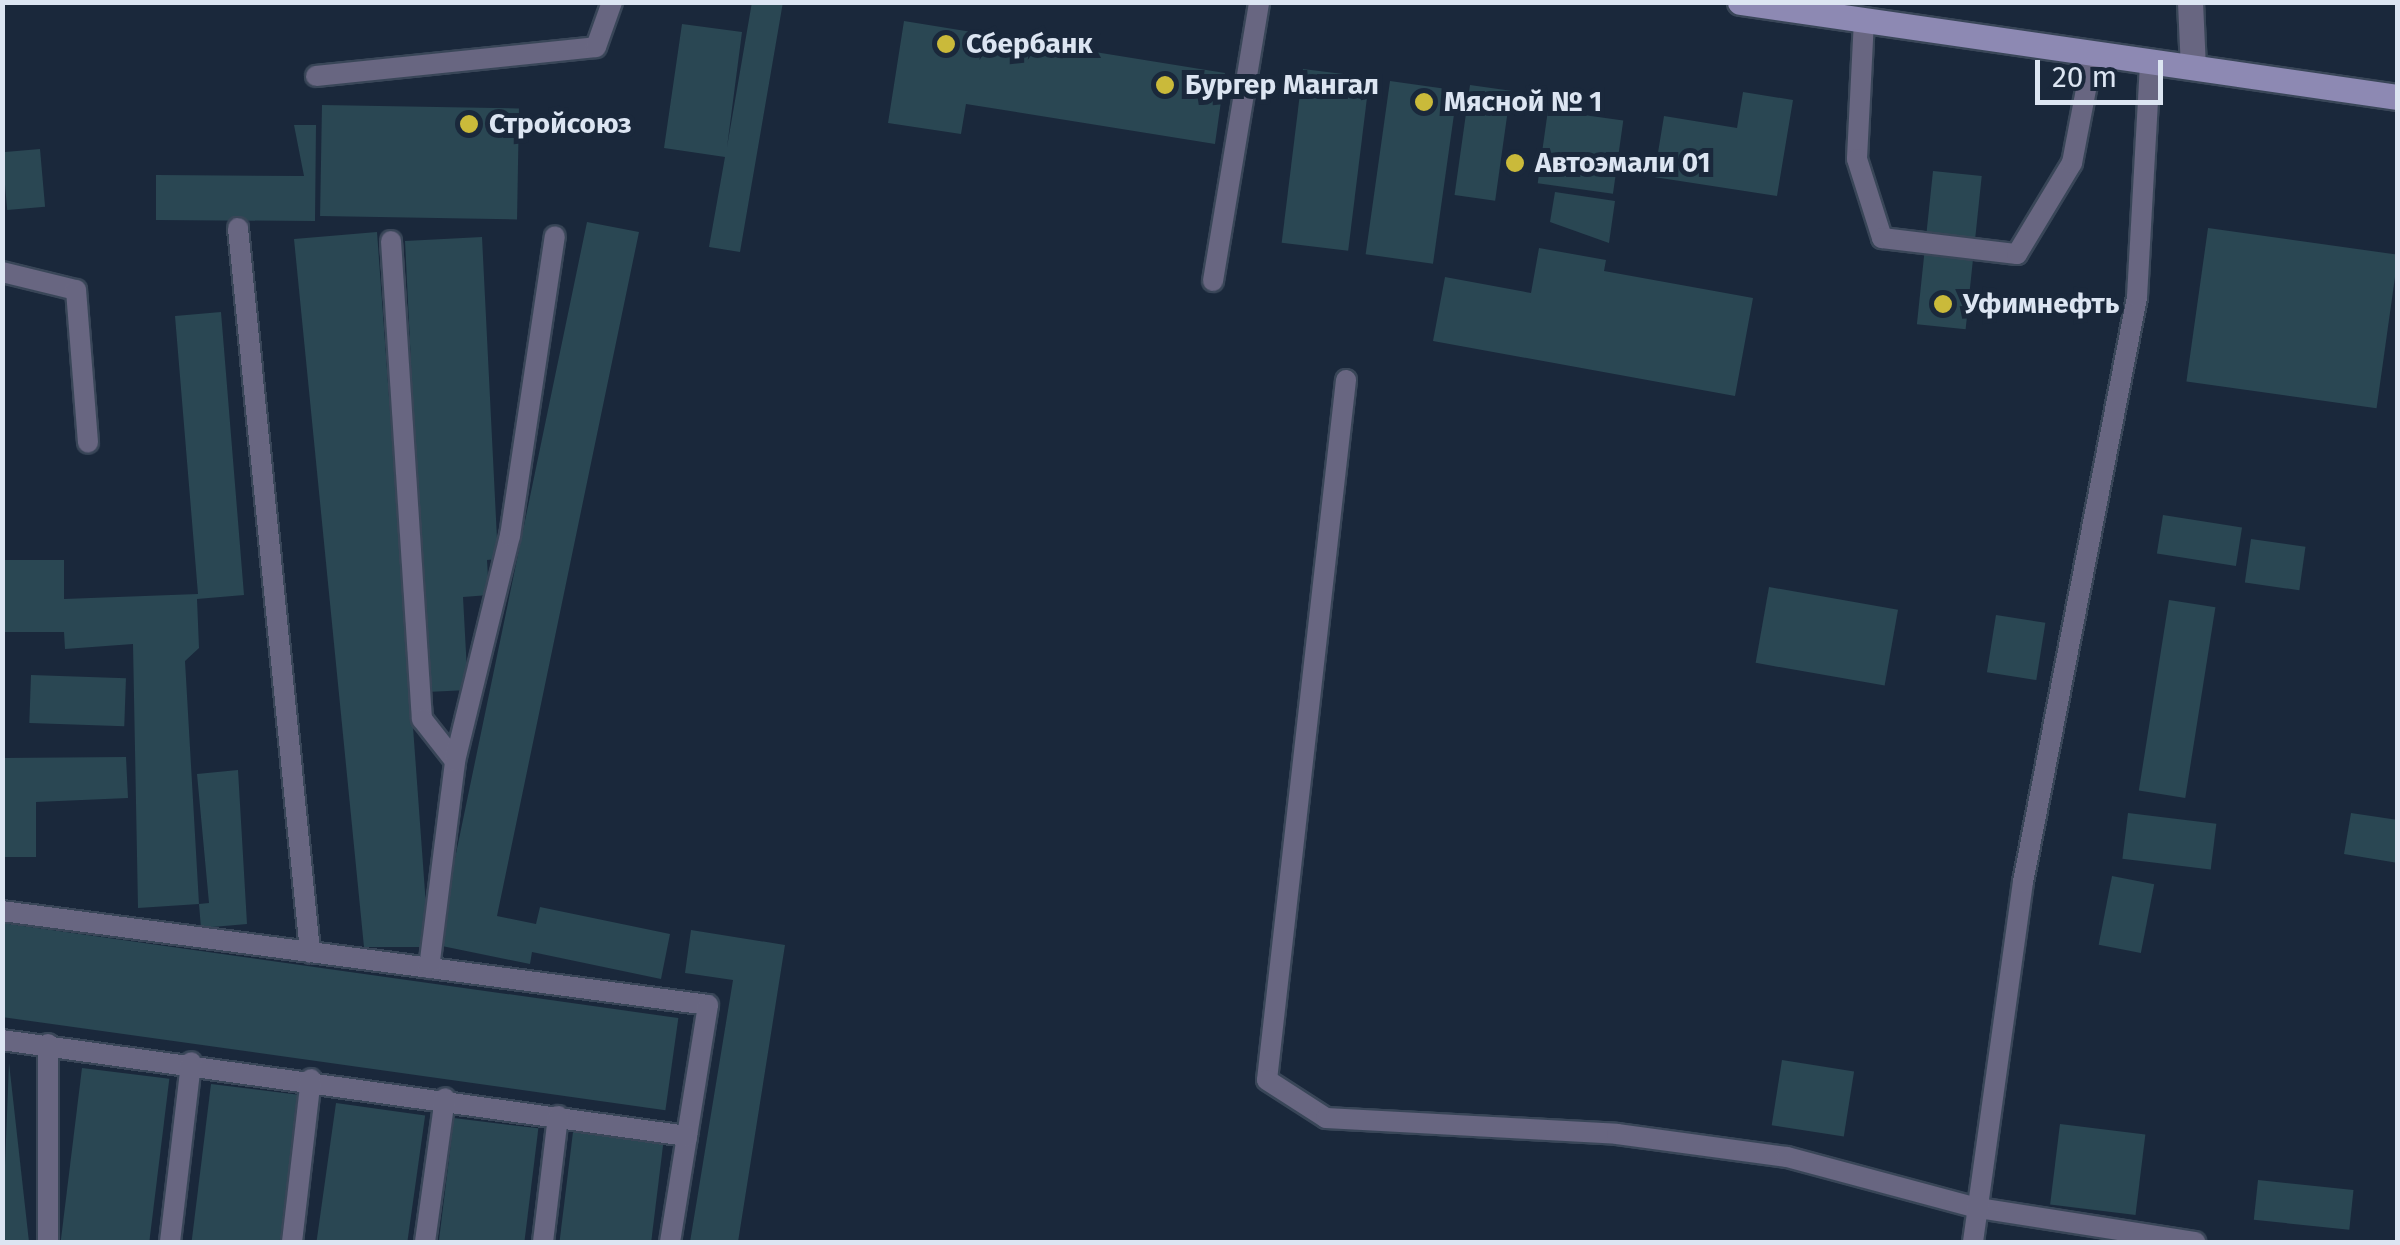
<!DOCTYPE html>
<html>
<head>
<meta charset="utf-8">
<style>
  body { margin:0 }
  #map { position:relative; width:2400px; height:1245px; overflow:hidden; background:#1a283b; font-family:"Fira Sans",sans-serif }
  div>[style] { position:absolute }
  [style*='--x'] { left:calc(var(--x)*1px); top:calc(var(--y)*1px); width:calc(var(--w)*1px); rotate:calc(var(--a)*1deg) }
  .building>* { inset:0; background:#2a4753; transform-origin:0 0 }
  .roads { filter:drop-shadow(2px 0 #394658) drop-shadow(-2px 0 #394658) drop-shadow(0 2px #394658) drop-shadow(0 -2px #394658) }
  .service>* { height:20px; margin:-10px; padding:0 10px; transform-origin:10px; border-radius:10px; background:#686681 }
  .tertiary>* { height:25px; margin:-12.5px; padding:0 12.5px; transform-origin:12.5px; border-radius:12.5px; background:#686681 }
  .secondary>* { height:25px; margin:-12.5px; padding:0 12.5px; transform-origin:12.5px; border-radius:12.5px; background:#8d89b3 }
  .dots>* { width:28px; height:28px; translate:-50% -50%; box-sizing:border-box; border:5px solid #1a283b; border-radius:50% }
  span { translate:-50% -50%; white-space:nowrap; text-align:center; line-height:1.15; -webkit-text-stroke:10px #1a283b; paint-order:stroke }
  .poi-label { font-size:28px; color:#dce5f2; font-weight:700 }
  .left { translate:0 -50%; text-align:left }
  .frame { position:absolute; inset:0; border:5px solid #dce5f2; pointer-events:none }
  .scale { position:absolute; left:2035px; top:60px; width:128px; height:45px; box-sizing:border-box; border:5px solid #dce5f2; border-top:0; padding-left:12px; font-size:30px; line-height:35px; white-space:nowrap; color:#dce5f2; -webkit-text-stroke:8px #1a283b; paint-order:stroke }
</style>
</head>
<body>
<div id="map">
  <div class="building">
    <div style="clip-path:polygon(752px 2px,783px 2px,740px 252px,709px 247px,725px 157px,664px 148px,682px 24px,742px 32px,727px 147px)"></div>
    <div style="clip-path:polygon(904px 21px,1225px 73px,1215px 144px,966px 104px,961px 134px,888px 123px)"></div>
    <div style="left:1303px;top:69px;width:67px;height:175px;rotate:7deg"></div>
    <div style="left:1390px;top:81px;width:68px;height:175px;rotate:8deg"></div>
    <div style="left:1470px;top:85px;width:41px;height:111px;rotate:8deg"></div>
    <div style="clip-path:polygon(1743px 92px,1793px 100px,1777px 196px,1654px 177px,1664px 116px,1737px 128px)"></div>
    <div style="left:322px;top:105px;width:197px;height:111px;rotate:1deg"></div>
    <div style="left:1548px;top:110px;width:76px;height:74px;rotate:8deg"></div>
    <div style="clip-path:polygon(294px 125px,316px 125px,315px 221px,156px 220px,156px 175px,304px 176px)"></div>
    <div style="left:40px;top:149px;width:58px;height:38px;rotate:85deg"></div>
    <div style="left:1933px;top:171px;width:49px;height:154px;rotate:6deg"></div>
    <div style="clip-path:polygon(1555px 192px,1615px 201px,1609px 243px,1550px 222px)"></div>
    <div style="clip-path:polygon(587px 222px,639px 232px,497px 916px,536px 924px,540px 907px,670px 934px,661px 979px,532px 952px,530px 964px,437px 945px)"></div>
    <div style="left:2208px;top:228px;width:192px;height:155px;rotate:8deg"></div>
    <div style="clip-path:polygon(377px 232px,429px 947px,364px 947px,294px 239px)"></div>
    <div style="clip-path:polygon(482px 237px,498px 559px,487px 560px,489px 595px,463px 597px,468px 690px,427px 692px,405px 241px)"></div>
    <div style="clip-path:polygon(1539px 248px,1606px 260px,1604px 271px,1753px 298px,1735px 396px,1433px 341px,1445px 277px,1531px 293px)"></div>
    <div style="clip-path:polygon(221px 312px,244px 595px,197px 599px,199px 648px,185px 661px,199px 904px,138px 908px,133px 644px,65px 649px,64px 632px,2px 632px,2px 560px,64px 560px,64px 599px,198px 594px,175px 316px)"></div>
    <div style="left:2163px;top:515px;width:80px;height:39px;rotate:9deg"></div>
    <div style="left:2251px;top:539px;width:55px;height:44px;rotate:8deg"></div>
    <div style="left:1769px;top:587px;width:131px;height:77px;rotate:10deg"></div>
    <div style="left:2169px;top:600px;width:47px;height:193px;rotate:9deg"></div>
    <div style="left:1996px;top:615px;width:50px;height:58px;rotate:9deg"></div>
    <div style="left:31px;top:675px;width:95px;height:48px;rotate:2deg"></div>
    <div style="clip-path:polygon(126px 757px,128px 798px,36px 802px,36px 857px,2px 857px,2px 758px)"></div>
    <div style="clip-path:polygon(238px 770px,247px 924px,201px 928px,199px 904px,209px 903px,197px 774px)"></div>
    <div style="left:2128px;top:813px;width:89px;height:46px;rotate:7deg"></div>
    <div style="clip-path:polygon(2351px 813px,2398px 820px,2398px 863px,2344px 854px)"></div>
    <div style="left:2112px;top:876px;width:43px;height:70px;rotate:11deg"></div>
    <div style="left:2px;top:923px;width:683px;height:93px;rotate:8deg"></div>
    <div style="clip-path:polygon(691px 930px,785px 945px,738px 1242px,690px 1242px,733px 980px,685px 973px)"></div>
    <div style="left:1782px;top:1060px;width:73px;height:66px;rotate:9deg"></div>
    <div style="clip-path:polygon(9px 1063px,29px 1242px,2px 1242px)"></div>
    <div style="left:82px;top:1068px;width:88px;height:175px;rotate:7deg"></div>
    <div style="left:211px;top:1084px;width:88px;height:159px;rotate:7deg"></div>
    <div style="left:336px;top:1103px;width:90px;height:140px;rotate:8deg"></div>
    <div style="left:454px;top:1118px;width:85px;height:125px;rotate:7deg"></div>
    <div style="left:2060px;top:1124px;width:86px;height:81px;rotate:7deg"></div>
    <div style="left:573px;top:1132px;width:91px;height:111px;rotate:7deg"></div>
    <div style="left:2258px;top:1180px;width:96px;height:40px;rotate:6deg"></div>
  </div>
  <div class="roads">
    <div class="service">
      <div style="--x:1864;--y:20;--w:139;--a:92.9"></div>
      <div style="--x:1857;--y:159;--w:83;--a:72.4"></div>
      <div style="--x:1882;--y:238;--w:136;--a:6.8"></div>
      <div style="--x:2017;--y:254;--w:106;--a:-58.9"></div>
      <div style="--x:2072;--y:163;--w:112;--a:-79.2"></div>
      <div style="--x:316;--y:76;--w:281;--a:-5.9"></div>
      <div style="--x:596;--y:47;--w:48;--a:-70.4"></div>
      <div style="--x:238;--y:228;--w:728;--a:84.32"></div>
      <div style="--x:391;--y:241;--w:479;--a:86.3"></div>
      <div style="--x:422;--y:719;--w:53;--a:51.8"></div>
      <div style="--x:2;--y:272;--w:76;--a:13.7"></div>
      <div style="--x:76;--y:290;--w:153;--a:85.5"></div>
      <div style="--x:1213;--y:281;--w:283;--a:-80.6"></div>
      <div style="--x:1346;--y:380;--w:704;--a:96.44"></div>
      <div style="--x:1267;--y:1080;--w:70;--a:32.8"></div>
      <div style="--x:1326;--y:1118;--w:291;--a:3.1"></div>
      <div style="--x:1617;--y:1134;--w:172;--a:7.7"></div>
      <div style="--x:1787;--y:1157;--w:198;--a:15"></div>
      <div style="--x:1978;--y:1208;--w:220;--a:8.9"></div>
      <div style="--x:2;--y:911;--w:712;--a:7.58"></div>
      <div style="--x:708;--y:1005;--w:240;--a:99.1"></div>
      <div style="--x:429;--y:968;--w:209;--a:-82.8"></div>
      <div style="--x:455;--y:761;--w:232;--a:-76.3"></div>
      <div style="--x:510;--y:536;--w:303;--a:-81.5"></div>
      <div style="--x:2;--y:1040;--w:692;--a:7.98"></div>
      <div style="--x:48;--y:1044;--w:198;--a:90"></div>
      <div style="--x:170;--y:1242;--w:181;--a:-83.3"></div>
      <div style="--x:292;--y:1242;--w:164;--a:-83.4"></div>
      <div style="--x:425;--y:1242;--w:145;--a:-82.1"></div>
      <div style="--x:543;--y:1242;--w:127;--a:-83.2"></div>
      <div style="--x:1973;--y:1242;--w:363;--a:-82.1"></div>
      <div style="--x:2023;--y:882;--w:596;--a:-78.97"></div>
      <div style="--x:2137;--y:297;--w:236;--a:-86.8"></div>
    </div>
    <div class="tertiary">
      <div style="--x:2190;--y:2;--w:65;--a:87.4"></div>
    </div>
    <div class="secondary">
      <div style="--x:1740;--y:2;--w:665;--a:8.22"></div>
    </div>
  </div>
  <div class="dots">
    <div style="left:946px;top:44px;background:#caba3a"></div>
    <div style="left:1165px;top:85px;background:#caba3a"></div>
    <div style="left:1424px;top:102px;background:#caba3a"></div>
    <div style="left:469px;top:124px;background:#caba3a"></div>
    <div style="left:1515px;top:163px;background:#caba3a"></div>
    <div style="left:1943px;top:304px;background:#caba3a"></div>
  </div>
  <div class="poi-label">
    <span class="left" style="left:966px;top:44px">Сбербанк</span>
    <span class="left" style="left:1185px;top:85px">Бургер Мангал</span>
    <span class="left" style="left:1444px;top:102px">Мясной № 1</span>
    <span class="left" style="left:489px;top:124px">Стройсоюз</span>
    <span class="left" style="left:1535px;top:163px">Автоэмали 01</span>
    <span class="left" style="left:1963px;top:304px">Уфимнефть</span>
  </div>
  <div class="frame"></div>
  <div class="scale">20 m</div>
</div>
</body>
</html>
